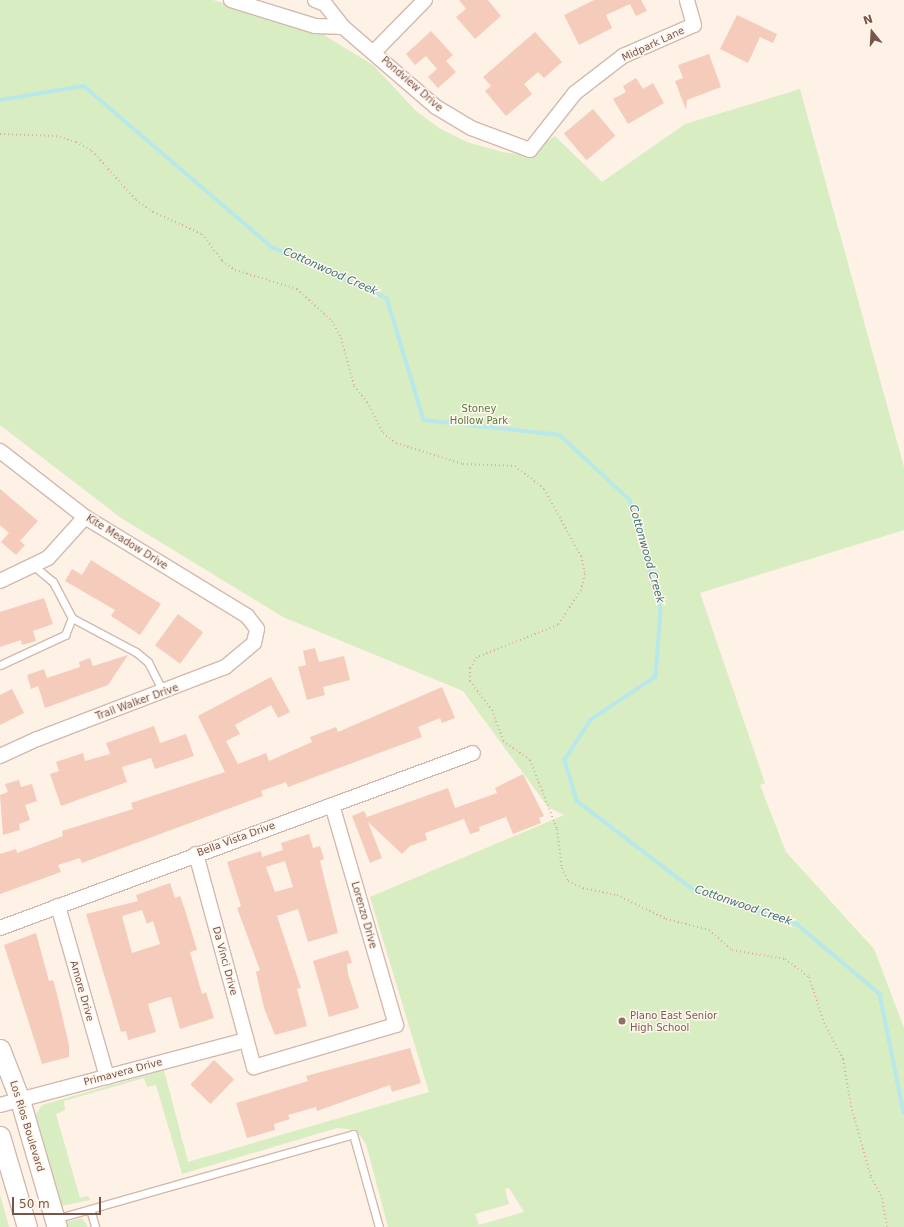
<!DOCTYPE html>
<html>
<head>
<meta charset="utf-8">
<style>
  body { margin:0 }
  #map { position:relative; width:904px; height:1227px; overflow:hidden; background:#fef1e5; font-family:"DejaVu Sans",sans-serif }
  div>[style] { position:absolute }
  [style*='--x'] { left:calc(var(--x)*1px); top:calc(var(--y)*1px); width:calc(var(--w)*1px); rotate:calc(var(--a)*1deg) }
  .green>* { inset:0; background:#d8edc2 }
  .stream>* { height:3.5px; margin:-1.75px; padding:0 1.75px; transform-origin:1.75px; border-radius:1.75px; background:#b8e8e9 }
  .building>* { inset:0; background:#f5cbbb; transform-origin:0 0 }
  .path>* { height:2px; margin-top:-1px; transform-origin:0; background:repeating-linear-gradient(90deg,#dbae9d 0 1px,transparent 0 4px) }
  .roads { filter:drop-shadow(1px 0 #d3b9ad) drop-shadow(-1px 0 #d3b9ad) drop-shadow(0 1px #d3b9ad) drop-shadow(0 -1px #d3b9ad) }
  .lane>* { height:7px; margin:-3.5px; padding:0 3.5px; transform-origin:3.5px; border-radius:3.5px; background:#fff }
  .street>* { height:14px; margin:-7px; padding:0 7px; transform-origin:7px; border-radius:7px; background:#fff }
  .secondary>* { height:19px; margin:-9.5px; padding:0 9.5px; transform-origin:9.5px; border-radius:9.5px; background:#fff }
  .dots>* { width:11px; height:11px; translate:-50% -50%; box-sizing:border-box; border:2px solid #fff6ed; border-radius:50% }
  span { translate:-50% -50%; white-space:nowrap; text-align:center; line-height:1.15; -webkit-text-stroke:3px #fff6ed; paint-order:stroke }
  .street-label { font-size:10px; color:#795448 }
  .park-label { font-size:10px; color:#557a3c }
  .education-label { font-size:10px; color:#785e54 }
  .left { translate:0 -50%; text-align:left }
  .water-label { font-size:11px; color:#387478; font-style:italic }
  .north { position:absolute; left:852px; top:12px; width:40px; height:40px; -webkit-text-stroke:3px #fff6ed; paint-order:stroke; rotate:342deg; font-size:11px; font-weight:700; line-height:16px; text-align:center; color:#795448 }
  .north::after { content:''; display:block; margin:auto; width:14px; height:18px; background:#795448; clip-path:polygon(50% 0,100% 100%,50% 72%,0 100%) }
  .scale { position:absolute; left:12px; top:1197px; width:89px; height:18px; box-sizing:border-box; border:2px solid #795448; border-top:0; padding-left:5px; font-size:12px; line-height:14px; white-space:nowrap; color:#795448; -webkit-text-stroke:3px #fff6ed; paint-order:stroke }
</style>
</head>
<body>
<div id="map">
  <div class="green">
    <div style="clip-path:polygon(evenodd,0 0,213px 0,314px 29px,373px 65px,416px 111px,439px 128px,467px 142px,502px 152px,526px 155px,555px 136px,602px 182px,685px 124px,800px 89px,904px 467px,904px 530px,700px 593px,765px 783px,760px 785px,786px 852px,874px 949px,904px 1028px,904px 1227px,388px 1227px,366px 1144px,356px 1130px,337px 1128px,182px 1174px,156px 1085px,147px 1087px,144px 1078px,64px 1101px,65px 1110px,56px 1114px,80px 1198px,88px 1196px,90px 1200px,61px 1206px,35px 1116px,42px 1105px,164px 1070px,188px 1162px,429px 1092px,370px 897px,564px 815px,548px 807px,463px 691px,283px 617px,121px 518px,0 425px,0 0,509px 1188px,524px 1212px,479px 1225px,475px 1214px,509px 1204px,505px 1189px,509px 1188px)"></div>
    <div style="clip-path:polygon(0 1194px,9px 1227px,0 1227px)"></div>
    <div style="clip-path:polygon(82px 1218px,88px 1227px,67px 1227px,67px 1222px)"></div>
  </div>
  <div class="stream">
    <div style="--x:0;--y:100;--w:85;--a:-9.5"></div>
    <div style="--x:84;--y:86;--w:248;--a:40.6"></div>
    <div style="--x:272;--y:247;--w:126;--a:23.9"></div>
    <div style="--x:387;--y:298;--w:127;--a:73.1"></div>
    <div style="--x:424;--y:420;--w:137;--a:6.3"></div>
    <div style="--x:560;--y:435;--w:96;--a:42.9"></div>
    <div style="--x:630;--y:500;--w:114;--a:74.3"></div>
    <div style="--x:661;--y:610;--w:67;--a:94.3"></div>
    <div style="--x:656;--y:677;--w:78;--a:146.5"></div>
    <div style="--x:591;--y:720;--w:48;--a:123"></div>
    <div style="--x:565;--y:760;--w:43;--a:73.7"></div>
    <div style="--x:577;--y:801;--w:148;--a:37.3"></div>
    <div style="--x:695;--y:891;--w:107;--a:17.9"></div>
    <div style="--x:797;--y:924;--w:109;--a:40.1"></div>
    <div style="--x:880;--y:994;--w:121;--a:78.6"></div>
  </div>
  <div class="building">
    <div style="clip-path:polygon(459px 0,488px 0,501px 16px,475px 39px,456px 17px,466px 9px)"></div>
    <div style="clip-path:polygon(594px 0,641px 0,647px 11px,636px 16px,630px 4px,606px 15px,612px 28px,579px 45px,564px 15px)"></div>
    <div style="clip-path:polygon(737px 15px,777px 34px,773px 43px,760px 37px,748px 63px,720px 49px)"></div>
    <div style="clip-path:polygon(431px 31px,453px 55px,446px 61px,456px 72px,438px 88px,428px 77px,437px 69px,426px 56px,415px 65px,406px 54px)"></div>
    <div style="clip-path:polygon(535px 32px,562px 62px,544px 78px,538px 72px,524px 84px,532px 94px,506px 116px,485px 91px,491px 86px,483px 77px)"></div>
    <div style="clip-path:polygon(709px 54px,721px 87px,687px 100px,686px 110px,675px 81px,683px 78px,678px 65px)"></div>
    <div style="clip-path:polygon(636px 78px,643px 89px,653px 83px,664px 103px,628px 124px,613px 99px,626px 92px,623px 86px)"></div>
    <div style="left:593px;top:109px;width:35px;height:38px;rotate:50deg"></div>
    <div style="clip-path:polygon(0 489px,38px 521px,20px 541px,25px 545px,16px 555px,1px 542px,9px 533px,0 525px)"></div>
    <div style="clip-path:polygon(91px 560px,161px 604px,140px 635px,111px 616px,115px 610px,65px 581px,72px 569px,82px 575px)"></div>
    <div style="clip-path:polygon(44px 598px,53px 624px,33px 631px,36px 641px,22px 645px,21px 640px,0 647px,0 612px)"></div>
    <div style="left:178px;top:614px;width:31px;height:39px;rotate:36deg"></div>
    <div style="clip-path:polygon(315px 648px,319px 662px,344px 656px,350px 680px,323px 687px,325px 695px,307px 700px,298px 667px,306px 665px,303px 651px)"></div>
    <div style="clip-path:polygon(128px 655px,108px 685px,45px 708px,38px 686px,31px 689px,27px 675px,44px 669px,47px 678px,80px 667px,79px 662px,90px 658px,93px 666px)"></div>
    <div style="clip-path:polygon(271px 677px,290px 712px,278px 718px,271px 705px,235px 725px,240px 734px,226px 741px,238px 764px,266px 753px,269px 761px,312px 742px,310px 737px,336px 727px,338px 732px,442px 687px,455px 718px,442px 723px,440px 718px,418px 727px,422px 737px,288px 787px,286px 782px,261px 791px,263px 796px,82px 863px,80px 858px,58px 865px,61px 872px,0 894px,0 854px,16px 849px,17px 853px,63px 836px,62px 831px,133px 809px,131px 803px,225px 772px,198px 716px)"></div>
    <div style="clip-path:polygon(12px 689px,24px 713px,0 725px,0 695px)"></div>
    <div style="clip-path:polygon(154px 726px,160px 743px,186px 734px,194px 756px,155px 769px,151px 758px,122px 767px,127px 782px,61px 806px,50px 774px,59px 771px,56px 762px,83px 753px,85px 761px,110px 754px,106px 743px)"></div>
    <div style="clip-path:polygon(523px 774px,544px 816px,539px 818px,541px 823px,513px 834px,506px 817px,479px 827px,480px 831px,470px 834px,464px 819px,425px 833px,427px 840px,410px 846px,402px 854px,368px 822px,382px 858px,370px 863px,352px 816px,364px 811px,367px 817px,448px 788px,455px 808px,497px 793px,495px 788px)"></div>
    <div style="clip-path:polygon(19px 780px,21px 787px,32px 784px,37px 801px,25px 805px,30px 820px,19px 824px,20px 830px,3px 835px,0 795px,8px 792px,5px 784px)"></div>
    <div style="clip-path:polygon(evenodd,309px 834px,313px 848px,320px 846px,324px 859px,320px 861px,338px 933px,308px 942px,298px 909px,277px 916px,301px 988px,297px 989px,307px 1026px,275px 1035px,264px 1008px,256px 972px,260px 970px,237px 908px,241px 906px,227px 862px,261px 851px,262px 857px,283px 850px,281px 843px,309px 834px,285px 861px,293px 887px,275px 892px,266px 867px,285px 861px)"></div>
    <div style="clip-path:polygon(evenodd,170px 883px,175px 898px,180px 896px,185px 910px,197px 950px,190px 952px,202px 994px,206px 992px,214px 1018px,180px 1029px,171px 997px,166px 998px,148px 1004px,156px 1032px,128px 1040px,126px 1031px,121px 1032px,86px 914px,138px 901px,136px 895px,170px 883px,142px 910px,147px 924px,153px 921px,160px 944px,132px 953px,122px 916px,142px 910px)"></div>
    <div style="clip-path:polygon(36px 933px,49px 981px,53px 980px,56px 990px,69px 1045px,69px 1057px,42px 1064px,4px 945px)"></div>
    <div style="clip-path:polygon(348px 950px,352px 963px,347px 964px,348px 974px,359px 1008px,329px 1017px,313px 961px)"></div>
    <div style="clip-path:polygon(410px 1048px,421px 1083px,392px 1092px,390px 1085px,317px 1111px,316px 1107px,288px 1115px,290px 1119px,274px 1124px,275px 1130px,247px 1138px,236px 1103px,308px 1081px,306px 1076px)"></div>
    <div style="left:214px;top:1060px;width:28px;height:34px;rotate:44deg"></div>
  </div>
  <div class="path">
    <div style="--x:0;--y:134;--w:56;--a:2"></div>
    <div style="--x:56;--y:136;--w:21;--a:17"></div>
    <div style="--x:76;--y:142;--w:18;--a:29"></div>
    <div style="--x:92;--y:151;--w:66;--a:48.1"></div>
    <div style="--x:136;--y:200;--w:21;--a:35"></div>
    <div style="--x:153;--y:212;--w:54;--a:24.2"></div>
    <div style="--x:202;--y:234;--w:34;--a:53"></div>
    <div style="--x:222;--y:261;--w:16;--a:35"></div>
    <div style="--x:235;--y:270;--w:65;--a:17"></div>
    <div style="--x:297;--y:289;--w:47;--a:42.4"></div>
    <div style="--x:332;--y:321;--w:19;--a:62"></div>
    <div style="--x:341;--y:338;--w:50;--a:74.8"></div>
    <div style="--x:354;--y:386;--w:21;--a:51"></div>
    <div style="--x:367;--y:402;--w:35;--a:63"></div>
    <div style="--x:383;--y:433;--w:16;--a:38"></div>
    <div style="--x:396;--y:443;--w:70;--a:17.4"></div>
    <div style="--x:463;--y:464;--w:52;--a:2.2"></div>
    <div style="--x:515;--y:466;--w:37;--a:38"></div>
    <div style="--x:544;--y:489;--w:77;--a:61.1"></div>
    <div style="--x:581;--y:556;--w:18;--a:77"></div>
    <div style="--x:585;--y:574;--w:16;--a:104"></div>
    <div style="--x:581;--y:590;--w:42;--a:123.3"></div>
    <div style="--x:558;--y:625;--w:87;--a:158.4"></div>
    <div style="--x:477;--y:657;--w:13;--a:122"></div>
    <div style="--x:470;--y:668;--w:13;--a:90"></div>
    <div style="--x:470;--y:681;--w:36;--a:53"></div>
    <div style="--x:492;--y:710;--w:33;--a:70"></div>
    <div style="--x:503;--y:741;--w:33;--a:35"></div>
    <div style="--x:530;--y:760;--w:74;--a:68.6"></div>
    <div style="--x:557;--y:829;--w:39;--a:83"></div>
    <div style="--x:562;--y:868;--w:14;--a:65"></div>
    <div style="--x:568;--y:881;--w:17;--a:25"></div>
    <div style="--x:583;--y:888;--w:35;--a:12"></div>
    <div style="--x:617;--y:895;--w:55;--a:26.1"></div>
    <div style="--x:666;--y:919;--w:44;--a:14.3"></div>
    <div style="--x:709;--y:930;--w:30;--a:41"></div>
    <div style="--x:732;--y:950;--w:54;--a:9.6"></div>
    <div style="--x:785;--y:959;--w:30;--a:37"></div>
    <div style="--x:809;--y:977;--w:48;--a:71.9"></div>
    <div style="--x:824;--y:1023;--w:41;--a:62.2"></div>
    <div style="--x:843;--y:1059;--w:48;--a:80.3"></div>
    <div style="--x:851;--y:1106;--w:74;--a:74.3"></div>
    <div style="--x:871;--y:1177;--w:24;--a:62"></div>
    <div style="--x:882;--y:1198;--w:29;--a:80"></div>
  </div>
  <div class="roads">
    <div class="lane">
      <div style="--x:72;--y:618;--w:72;--a:28"></div>
      <div style="--x:136;--y:652;--w:16;--a:40"></div>
      <div style="--x:148;--y:662;--w:34;--a:63"></div>
      <div style="--x:0;--y:665;--w:72;--a:-24.8"></div>
      <div style="--x:65;--y:635;--w:18;--a:-68"></div>
      <div style="--x:72;--y:618;--w:41;--a:-117.8"></div>
      <div style="--x:53;--y:582;--w:23;--a:-140"></div>
      <div style="--x:90;--y:1209;--w:19;--a:74"></div>
      <div style="--x:55;--y:1219;--w:310;--a:-15.9"></div>
      <div style="--x:353;--y:1134;--w:97;--a:74.4"></div>
    </div>
    <div class="street">
      <div style="--x:231;--y:0;--w:88;--a:17.2"></div>
      <div style="--x:315;--y:26;--w:28;--a:2"></div>
      <div style="--x:315;--y:0;--w:11;--a:22"></div>
      <div style="--x:325;--y:4;--w:29;--a:52"></div>
      <div style="--x:343;--y:27;--w:123;--a:40.7"></div>
      <div style="--x:436;--y:107;--w:41;--a:31"></div>
      <div style="--x:471;--y:128;--w:63;--a:20.4"></div>
      <div style="--x:530;--y:150;--w:73;--a:-51.7"></div>
      <div style="--x:575;--y:93;--w:61;--a:-37.6"></div>
      <div style="--x:623;--y:56;--w:77;--a:-23.6"></div>
      <div style="--x:694;--y:25;--w:26;--a:-106"></div>
      <div style="--x:374;--y:52;--w:73;--a:-45.6"></div>
      <div style="--x:0;--y:451;--w:108;--a:37.8"></div>
      <div style="--x:85;--y:517;--w:190;--a:31.4"></div>
      <div style="--x:247;--y:616;--w:16;--a:52"></div>
      <div style="--x:257;--y:629;--w:14;--a:102"></div>
      <div style="--x:254;--y:643;--w:38;--a:140"></div>
      <div style="--x:225;--y:667;--w:201;--a:159"></div>
      <div style="--x:37;--y:739;--w:41;--a:155.3"></div>
      <div style="--x:0;--y:581;--w:53;--a:-25.6"></div>
      <div style="--x:48;--y:558;--w:55;--a:-47.9"></div>
      <div style="--x:196;--y:854;--w:221;--a:74.8"></div>
      <div style="--x:254;--y:1067;--w:148;--a:-16.5"></div>
      <div style="--x:396;--y:1025;--w:229;--a:-106.2"></div>
      <div style="--x:58;--y:906;--w:178;--a:74"></div>
      <div style="--x:0;--y:928;--w:504;--a:-20.3"></div>
      <div style="--x:0;--y:1105;--w:254;--a:-14.8"></div>
    </div>
    <div class="secondary">
      <div style="--x:0;--y:1049;--w:55;--a:68.6"></div>
      <div style="--x:20;--y:1100;--w:132;--a:73.8"></div>
      <div style="--x:0;--y:1136;--w:95;--a:73.5"></div>
    </div>
  </div>
  <div class="dots">
    <div style="left:622px;top:1021px;background:#8d6e63"></div>
  </div>
  <div class="street-label">
    <span style="left:653px;top:44px;rotate:-25deg">Midpark Lane</span>
    <span style="left:412px;top:84px;rotate:41deg">Pondview Drive</span>
    <span style="left:127px;top:542px;rotate:32deg">Kite Meadow Drive</span>
    <span style="left:137px;top:702px;rotate:-20deg">Trail Walker Drive</span>
    <span style="left:236px;top:839px;rotate:-20deg">Bella Vista Drive</span>
    <span style="left:364px;top:915px;rotate:74deg">Lorenzo Drive</span>
    <span style="left:225px;top:961px;rotate:75deg">Da Vinci Drive</span>
    <span style="left:82px;top:991px;rotate:74deg">Amore Drive</span>
    <span style="left:123px;top:1072px;rotate:-15deg">Primavera Drive</span>
    <span style="left:27px;top:1126px;rotate:73deg">Los Rios Boulevard</span>
  </div>
  <div class="park-label">
    <span style="left:479px;top:414px">Stoney<br>Hollow Park</span>
  </div>
  <div class="education-label">
    <span class="left" style="left:630px;top:1021px">Plano East Senior<br>High School</span>
  </div>
  <div class="water-label">
    <span style="left:330px;top:272px;rotate:24deg">Cottonwood Creek</span>
    <span style="left:646px;top:554px;rotate:74deg">Cottonwood Creek</span>
    <span style="left:743px;top:906px;rotate:19deg">Cottonwood Creek</span>
  </div>
  <div class="north">N</div>
  <div class="scale">50 m</div>
</div>
</body>
</html>
